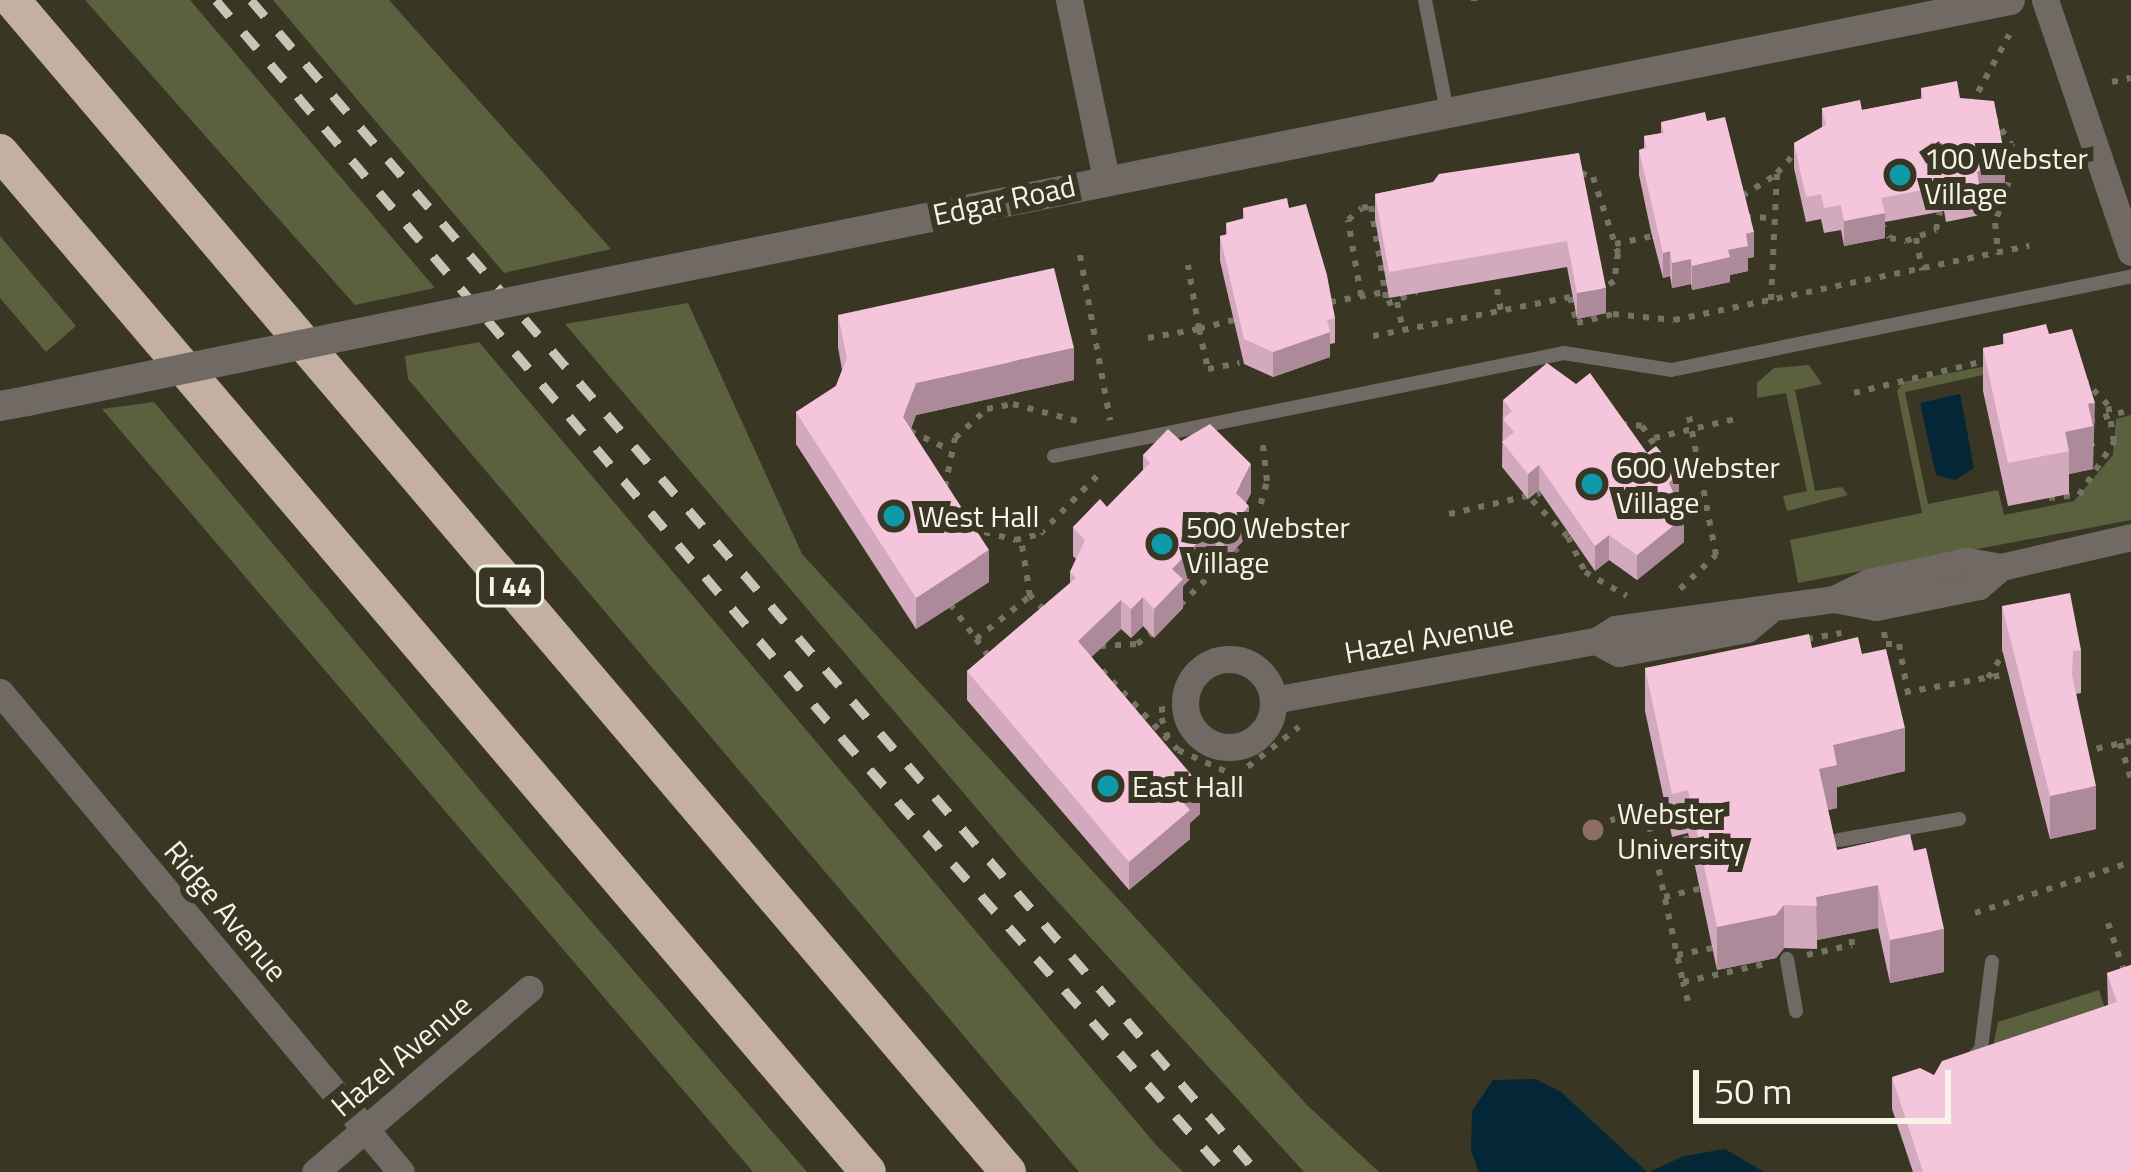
<!DOCTYPE html>
<html>
<head>
<meta charset="utf-8">
<style>
  body { margin:0 }
  #map { position:relative; width:2131px; height:1172px; overflow:hidden; background:#393624; font-family:"Titillium Web",sans-serif }
  div>[style] { position:absolute }
  [style*='--x'] { left:calc(var(--x)*1px); top:calc(var(--y)*1px); width:calc(var(--w)*1px); rotate:calc(var(--a)*1deg) }
  .green>* { inset:0; background:#5b613f }
  .water>* { inset:0; background:#032737 }
  .path>* { height:6px; margin-top:-3px; transform-origin:0; background:repeating-linear-gradient(90deg,#757363 0 6px,transparent 0 15px) }
  .service>* { height:14px; margin:-7px; padding:0 7px; transform-origin:7px; border-radius:7px; background:#716a64 }
  .minor>* { height:27px; margin:-13.5px; padding:0 13.5px; transform-origin:13.5px; border-radius:13.5px; background:#716a64 }
  .minor>.ring { margin:-13.5px; padding:0; box-sizing:content-box; background:none; border:27px solid #716a64; border-radius:50% }
  .tertiary>* { height:30px; margin:-15px; padding:0 15px; transform-origin:15px; border-radius:15px; background:#716a64 }
  .motorway>* { height:36px; margin:-18px; padding:0 18px; transform-origin:18px; border-radius:18px; background:#c3b0a2 }
  .rail>* { height:9px; margin-top:-4.5px; transform-origin:0; background:repeating-linear-gradient(90deg,#c7c5b8 0 21px,transparent 0 42px) }
  .tertiary-bridge>* { height:30px; margin:-15px; padding:0 15px; transform-origin:15px; border-radius:15px; background:#716a64 }
  .wall>* { inset:0; background:#d3a9bd }
  .shaded-wall>* { inset:0; background:#ac8a9a }
  .building>* { inset:0; background:#f5c5dc }
  .dots>* { width:33px; height:33px; translate:-50% -50%; box-sizing:border-box; border:6px solid #393624; border-radius:50% }
  span { translate:-50% -50%; white-space:nowrap; text-align:center; line-height:1.15; -webkit-text-stroke:12px #393624; paint-order:stroke }
  .shield-label span { padding:3px 9px; background:#393624; border:3px solid; border-radius:9px; -webkit-text-stroke-width:0 }
  .shield-label { font-size:27px; color:#f6f4e9; font-weight:700 }
  .poi-label { font-size:30px; color:#f6f4e9 }
  .left { translate:0 -50%; text-align:left }
  .street-label { font-size:30px; color:#f6f4e9 }
  .scale { position:absolute; left:1693px; top:1070px; width:258px; height:54px; box-sizing:border-box; border:6px solid #f6f4e9; border-top:0; padding-left:15px; font-size:36px; line-height:42px; white-space:nowrap; color:#f6f4e9; -webkit-text-stroke:9px #393624; paint-order:stroke }
</style>
</head>
<body>
<div id="map">
  <div class="green">
    <div style="clip-path:polygon(85px 0,190px 0,435px 288px,355px 305px)"></div>
    <div style="clip-path:polygon(273px 0,389px 0,611px 249px,504px 273px)"></div>
    <div style="clip-path:polygon(0 236px,76px 326px,46px 352px,0 298px)"></div>
    <div style="clip-path:polygon(688px 303px,802px 554px,1307px 1105px,1379px 1172px,1304px 1172px,1029px 870px,565px 324px)"></div>
    <div style="clip-path:polygon(479px 342px,1157px 1146px,1183px 1172px,1079px 1172px,408px 379px,405px 356px)"></div>
    <div style="clip-path:polygon(2008px 362px,2006px 370px,1905px 392px,1928px 504px,1998px 490px,2004px 515px,2074px 501px,2113px 455px,2116px 419px,2131px 415px,2131px 520px,1798px 583px,1790px 540px,1922px 513px,1897px 391px,1903px 382px)"></div>
    <div style="clip-path:polygon(1809px 365px,1822px 384px,1795px 390px,1815px 491px,1842px 487px,1848px 495px,1787px 511px,1783px 496px,1807px 491px,1786px 393px,1757px 398px,1757px 383px,1774px 368px)"></div>
    <div style="clip-path:polygon(154px 402px,535px 856px,807px 1172px,753px 1172px,102px 409px)"></div>
    <div style="clip-path:polygon(2099px 990px,2113px 1033px,1993px 1047px,1998px 1022px)"></div>
  </div>
  <div class="water">
    <div style="clip-path:polygon(1960px 394px,1974px 468px,1955px 480px,1936px 475px,1920px 403px)"></div>
    <div style="clip-path:polygon(1535px 1079px,1561px 1092px,1647px 1172px,1479px 1172px,1471px 1151px,1472px 1111px,1493px 1080px)"></div>
    <div style="clip-path:polygon(1725px 1149px,1764px 1172px,1649px 1172px,1684px 1156px)"></div>
  </div>
  <div class="path">
    <div style="--x:1474;--y:0;--w:1;--a:90"></div>
    <div style="--x:2112;--y:82;--w:19;--a:-12"></div>
    <div style="--x:1971;--y:105;--w:80;--a:-61.5"></div>
    <div style="--x:1993;--y:117;--w:45;--a:56"></div>
    <div style="--x:2018;--y:154;--w:73;--a:108.4"></div>
    <div style="--x:1995;--y:223;--w:31;--a:84"></div>
    <div style="--x:1581;--y:173;--w:13;--a:18"></div>
    <div style="--x:1593;--y:177;--w:80;--a:71.8"></div>
    <div style="--x:1618;--y:253;--w:28;--a:98"></div>
    <div style="--x:1614;--y:281;--w:19;--a:144"></div>
    <div style="--x:1742;--y:196;--w:38;--a:-32"></div>
    <div style="--x:1745;--y:217;--w:30;--a:2"></div>
    <div style="--x:1881;--y:223;--w:17;--a:59"></div>
    <div style="--x:1890;--y:238;--w:16;--a:11"></div>
    <div style="--x:1906;--y:241;--w:32;--a:-20"></div>
    <div style="--x:1936;--y:230;--w:19;--a:-78"></div>
    <div style="--x:1916;--y:238;--w:33;--a:79"></div>
    <div style="--x:1615;--y:244;--w:39;--a:-12"></div>
    <div style="--x:1080;--y:255;--w:168;--a:79.7"></div>
    <div style="--x:1497;--y:289;--w:22;--a:80"></div>
    <div style="--x:1361;--y:296;--w:77;--a:-99.7"></div>
    <div style="--x:1348;--y:220;--w:18;--a:-41"></div>
    <div style="--x:1362;--y:208;--w:9;--a:-13"></div>
    <div style="--x:1371;--y:206;--w:87;--a:80.8"></div>
    <div style="--x:1771;--y:300;--w:127;--a:-87.3"></div>
    <div style="--x:1777;--y:173;--w:30;--a:-48"></div>
    <div style="--x:1330;--y:302;--w:56;--a:-10.3"></div>
    <div style="--x:1385;--y:292;--w:12;--a:81"></div>
    <div style="--x:1387;--y:304;--w:32;--a:-22"></div>
    <div style="--x:1397;--y:302;--w:29;--a:78"></div>
    <div style="--x:1234;--y:320;--w:36;--a:166"></div>
    <div style="--x:1199;--y:329;--w:41;--a:77.3"></div>
    <div style="--x:1208;--y:369;--w:32;--a:-11"></div>
    <div style="--x:1373;--y:336;--w:201;--a:-11.2"></div>
    <div style="--x:1570;--y:297;--w:27;--a:75"></div>
    <div style="--x:1577;--y:323;--w:37;--a:-14"></div>
    <div style="--x:1613;--y:314;--w:61;--a:5.6"></div>
    <div style="--x:1674;--y:320;--w:363;--a:-11.8"></div>
    <div style="--x:1148;--y:338;--w:52;--a:-10"></div>
    <div style="--x:1199;--y:329;--w:65;--a:-99.8"></div>
    <div style="--x:1854;--y:393;--w:138;--a:-13.8"></div>
    <div style="--x:2089;--y:421;--w:43;--a:-14.7"></div>
    <div style="--x:1621;--y:424;--w:21;--a:5"></div>
    <div style="--x:1642;--y:426;--w:30;--a:57"></div>
    <div style="--x:910;--y:431;--w:44;--a:25.4"></div>
    <div style="--x:1654;--y:438;--w:83;--a:-13.2"></div>
    <div style="--x:945;--y:487;--w:50;--a:-78.5"></div>
    <div style="--x:955;--y:438;--w:43;--a:-42.2"></div>
    <div style="--x:987;--y:409;--w:26;--a:-11"></div>
    <div style="--x:1013;--y:404;--w:74;--a:14.8"></div>
    <div style="--x:2049;--y:498;--w:30;--a:-6"></div>
    <div style="--x:2079;--y:495;--w:64;--a:-56.6"></div>
    <div style="--x:2114;--y:442;--w:37;--a:-99"></div>
    <div style="--x:2108;--y:405;--w:35;--a:-134"></div>
    <div style="--x:1532;--y:500;--w:52;--a:45.8"></div>
    <div style="--x:1568;--y:537;--w:39;--a:64"></div>
    <div style="--x:1585;--y:572;--w:48;--a:29.7"></div>
    <div style="--x:1449;--y:514;--w:94;--a:-12.9"></div>
    <div style="--x:970;--y:528;--w:47;--a:14.9"></div>
    <div style="--x:1015;--y:540;--w:26;--a:-13"></div>
    <div style="--x:1040;--y:534;--w:87;--a:-45.5"></div>
    <div style="--x:1680;--y:589;--w:50;--a:-43.4"></div>
    <div style="--x:1716;--y:555;--w:147;--a:-101"></div>
    <div style="--x:1029;--y:594;--w:26;--a:47"></div>
    <div style="--x:950;--y:604;--w:44;--a:53.4"></div>
    <div style="--x:976;--y:639;--w:69;--a:-38.5"></div>
    <div style="--x:1030;--y:596;--w:58;--a:-99"></div>
    <div style="--x:1180;--y:605;--w:103;--a:-44.6"></div>
    <div style="--x:1253;--y:533;--w:54;--a:-74.9"></div>
    <div style="--x:1267;--y:481;--w:43;--a:-96.6"></div>
    <div style="--x:1884;--y:632;--w:12;--a:81"></div>
    <div style="--x:1886;--y:644;--w:13;--a:0"></div>
    <div style="--x:1899;--y:644;--w:46;--a:79.9"></div>
    <div style="--x:976;--y:639;--w:27;--a:54"></div>
    <div style="--x:1807;--y:639;--w:35;--a:-10"></div>
    <div style="--x:1100;--y:646;--w:37;--a:-3"></div>
    <div style="--x:1137;--y:644;--w:17;--a:-36"></div>
    <div style="--x:1102;--y:670;--w:110;--a:46.5"></div>
    <div style="--x:1178;--y:750;--w:64;--a:24.1"></div>
    <div style="--x:1236;--y:776;--w:80;--a:-37.9"></div>
    <div style="--x:1988;--y:678;--w:32;--a:-58"></div>
    <div style="--x:1890;--y:695;--w:114;--a:-10.1"></div>
    <div style="--x:1168;--y:738;--w:29;--a:-108"></div>
    <div style="--x:1159;--y:710;--w:26;--a:-9"></div>
    <div style="--x:2120;--y:743;--w:37;--a:73"></div>
    <div style="--x:2082;--y:752;--w:50;--a:-12.7"></div>
    <div style="--x:1665;--y:805;--w:20;--a:162"></div>
    <div style="--x:1646;--y:811;--w:175;--a:77.8"></div>
    <div style="--x:1596;--y:824;--w:52;--a:-14.6"></div>
    <div style="--x:1654;--y:847;--w:36;--a:-14"></div>
    <div style="--x:1664;--y:897;--w:37;--a:-13"></div>
    <div style="--x:1975;--y:913;--w:164;--a:-18.1"></div>
    <div style="--x:2108;--y:923;--w:51;--a:71.6"></div>
    <div style="--x:1677;--y:955;--w:36;--a:-11"></div>
    <div style="--x:1807;--y:955;--w:46;--a:-12.5"></div>
    <div style="--x:1852;--y:945;--w:19;--a:-93"></div>
    <div style="--x:1688;--y:1001;--w:20;--a:-105"></div>
    <div style="--x:1683;--y:982;--w:84;--a:-12.4"></div>
  </div>
  <div class="service">
    <div style="--x:1425;--y:0;--w:113;--a:78.8"></div>
    <div style="--x:1054;--y:456;--w:520;--a:-11.42"></div>
    <div style="--x:1564;--y:353;--w:108;--a:9"></div>
    <div style="--x:1671;--y:370;--w:470;--a:-11.5"></div>
    <div style="--x:1839;--y:840;--w:122;--a:-9.9"></div>
    <div style="--x:1787;--y:959;--w:53;--a:80.2"></div>
    <div style="--x:1971;--y:1060;--w:15;--a:-48"></div>
    <div style="--x:1981;--y:1049;--w:88;--a:-82.8"></div>
  </div>
  <div class="minor">
    <div style="--x:1069;--y:0;--w:183;--a:78.3"></div>
    <div style="--x:2045;--y:0;--w:266;--a:71.2"></div>
    <div style="--x:1834;--y:599;--w:43;--a:10.8"></div>
    <div style="--x:1876;--y:607;--w:105;--a:-11.5"></div>
    <div style="--x:1979;--y:586;--w:29;--a:-41"></div>
    <div style="--x:1596;--y:641;--w:26;--a:28"></div>
    <div style="--x:1619;--y:653;--w:130;--a:-10.6"></div>
    <div style="--x:1747;--y:629;--w:26;--a:-40"></div>
    <div class="ring" style="left:1185px;top:659px;width:61px;height:61px"></div>
    <div style="--x:0;--y:692;--w:625;--a:50.12"></div>
    <div style="--x:1273;--y:700;--w:328;--a:-10.4"></div>
    <div style="--x:1596;--y:641;--w:22;--a:-32"></div>
    <div style="--x:1615;--y:629;--w:221;--a:-7.8"></div>
    <div style="--x:1834;--y:599;--w:39;--a:-26"></div>
    <div style="--x:1869;--y:582;--w:100;--a:-12.1"></div>
    <div style="--x:1967;--y:561;--w:35;--a:10"></div>
    <div style="--x:2001;--y:567;--w:133;--a:-13"></div>
    <div style="--x:315;--y:1172;--w:282;--a:-40.5"></div>
  </div>
  <div class="tertiary">
    <div style="--x:608;--y:282;--w:1430;--a:-11.37"></div>
    <div style="--x:0;--y:406;--w:27;--a:-10"></div>
  </div>
  <div class="motorway">
    <div style="--x:12;--y:0;--w:1538;--a:49.64"></div>
    <div style="--x:0;--y:152;--w:1339;--a:49.6"></div>
  </div>
  <div class="rail">
    <div style="--x:216;--y:0;--w:968;--a:49.69"></div>
    <div style="--x:842;--y:738;--w:579;--a:48.57"></div>
    <div style="--x:251;--y:0;--w:1545;--a:49.36"></div>
  </div>
  <div class="tertiary-bridge">
    <div style="--x:27;--y:401;--w:593;--a:-11.58"></div>
  </div>
  <div class="wall">
    <div style="clip-path:polygon(1921px 88px,1960px 98px,2005px 182px,1980px 195px,1980px 215px,1946px 222px,1944px 211px,1885px 222px,1885px 238px,1844px 246px,1841px 230px,1824px 233px,1821px 219px,1806px 222px,1794px 168px,1794px 143px,1822px 127px,1822px 108px,1862px 110px,1921px 99px)"></div>
    <div style="clip-path:polygon(1707px 121px,1754px 257px,1748px 258px,1748px 271px,1730px 275px,1730px 282px,1692px 290px,1691px 284px,1672px 288px,1670px 276px,1663px 278px,1651px 232px,1639px 175px,1639px 150px,1644px 148px,1644px 136px,1661px 133px,1661px 122px)"></div>
    <div style="clip-path:polygon(1579px 153px,1606px 313px,1577px 319px,1567px 267px,1389px 298px,1375px 219px,1375px 194px)"></div>
    <div style="clip-path:polygon(1243px 208px,1289px 208px,1335px 318px,1335px 343px,1330px 344px,1330px 357px,1273px 377px,1244px 364px,1220px 261px,1220px 236px,1226px 235px,1226px 223px,1243px 219px)"></div>
    <div style="clip-path:polygon(838px 315px,1074px 380px,916px 415px,911px 429px,989px 582px,916px 629px,796px 444px,796px 412px,836px 386px,842px 370px,838px 347px)"></div>
    <div style="clip-path:polygon(2003px 334px,2049px 334px,2095px 446px,2093px 446px,2093px 469px,2069px 474px,2069px 494px,2008px 506px,1983px 391px,1983px 348px,2003px 344px)"></div>
    <div style="clip-path:polygon(1503px 400px,1679px 499px,1677px 501px,1684px 542px,1637px 580px,1609px 560px,1595px 571px,1539px 490px,1528px 499px,1502px 467px)"></div>
    <div style="clip-path:polygon(1181px 441px,1251px 493px,1246px 503px,1249px 535px,1224px 560px,1216px 552px,1183px 586px,1183px 608px,1154px 638px,1143px 626px,1131px 638px,1121px 629px,1091px 657px,1200px 814px,1190px 823px,1190px 839px,1129px 890px,967px 700px,967px 671px,1070px 583px,1070px 572px,1076px 559px,1073px 556px,1073px 527px,1107px 507px,1143px 470px,1143px 455px)"></div>
    <div style="clip-path:polygon(2002px 606px,2081px 650px,2081px 693px,2076px 694px,2096px 829px,2050px 839px,2002px 649px)"></div>
    <div style="clip-path:polygon(1812px 648px,1862px 654px,1905px 771px,1837px 787px,1837px 808px,1828px 810px,1837px 850px,1910px 834px,1944px 972px,1890px 983px,1878px 928px,1817px 940px,1817px 949px,1784px 948px,1776px 958px,1717px 970px,1688px 833px,1672px 837px,1645px 711px,1645px 668px)"></div>
    <div style="clip-path:polygon(2131px 965px,2131px 1172px,1913px 1172px,1892px 1109px,1892px 1077px,1934px 1075px,2108px 1005px,2107px 973px)"></div>
  </div>
  <div class="shaded-wall">
    <div style="clip-path:polygon(2005px 157px,2005px 182px,1980px 195px,1977px 172px)"></div>
    <div style="clip-path:polygon(1885px 213px,1885px 238px,1844px 246px,1844px 221px)"></div>
    <div style="clip-path:polygon(1754px 232px,1754px 257px,1748px 258px,1748px 271px,1730px 275px,1730px 282px,1692px 290px,1692px 266px,1728px 250px,1746px 234px)"></div>
    <div style="clip-path:polygon(1670px 251px,1670px 276px,1663px 278px,1663px 253px)"></div>
    <div style="clip-path:polygon(1691px 259px,1691px 284px,1672px 288px,1672px 263px)"></div>
    <div style="clip-path:polygon(1606px 288px,1606px 313px,1577px 319px,1577px 293px)"></div>
    <div style="clip-path:polygon(1330px 332px,1330px 357px,1273px 377px,1273px 352px)"></div>
    <div style="clip-path:polygon(1074px 348px,1074px 380px,916px 415px,903px 449px,903px 417px,916px 383px)"></div>
    <div style="clip-path:polygon(2095px 403px,2093px 469px,2069px 474px,2069px 451px,2065px 432px,2088px 404px)"></div>
    <div style="clip-path:polygon(1251px 464px,1251px 493px,1238px 517px,1249px 506px,1249px 535px,1224px 560px,1224px 531px,1236px 493px)"></div>
    <div style="clip-path:polygon(1539px 465px,1539px 490px,1528px 499px,1528px 474px)"></div>
    <div style="clip-path:polygon(1679px 474px,1679px 499px,1669px 508px,1669px 483px)"></div>
    <div style="clip-path:polygon(1684px 517px,1684px 542px,1637px 580px,1637px 555px)"></div>
    <div style="clip-path:polygon(1216px 523px,1216px 552px,1183px 586px,1183px 608px,1154px 638px,1154px 609px,1172px 569px)"></div>
    <div style="clip-path:polygon(1609px 535px,1609px 560px,1595px 571px,1595px 546px)"></div>
    <div style="clip-path:polygon(989px 550px,989px 582px,916px 629px,916px 598px)"></div>
    <div style="clip-path:polygon(1143px 597px,1143px 626px,1131px 638px,1131px 609px)"></div>
    <div style="clip-path:polygon(1121px 600px,1121px 629px,1078px 670px,1078px 641px)"></div>
    <div style="clip-path:polygon(1905px 728px,1905px 771px,1837px 787px,1837px 808px,1819px 812px,1819px 769px,1833px 745px)"></div>
    <div style="clip-path:polygon(1200px 785px,1200px 814px,1190px 823px,1190px 839px,1129px 890px,1129px 862px,1182px 801px)"></div>
    <div style="clip-path:polygon(2096px 786px,2096px 829px,2050px 839px,2050px 796px)"></div>
    <div style="clip-path:polygon(1878px 885px,1878px 928px,1817px 940px,1816px 897px)"></div>
    <div style="clip-path:polygon(1784px 905px,1784px 948px,1776px 958px,1717px 970px,1717px 927px)"></div>
    <div style="clip-path:polygon(1944px 929px,1944px 972px,1890px 983px,1890px 940px)"></div>
  </div>
  <div class="building">
    <div style="clip-path:polygon(1957px 81px,1960px 98px,1994px 101px,2005px 157px,1977px 172px,1980px 190px,1946px 197px,1944px 186px,1881px 198px,1885px 213px,1844px 221px,1841px 205px,1824px 208px,1821px 194px,1806px 197px,1794px 143px,1826px 125px,1822px 108px,1860px 100px,1862px 110px,1923px 98px,1921px 88px)"></div>
    <div style="clip-path:polygon(1705px 112px,1707px 121px,1725px 117px,1754px 232px,1746px 234px,1748px 246px,1728px 250px,1730px 257px,1692px 266px,1691px 259px,1672px 263px,1670px 251px,1663px 253px,1639px 150px,1647px 148px,1644px 136px,1664px 133px,1661px 122px)"></div>
    <div style="clip-path:polygon(1579px 153px,1606px 288px,1577px 293px,1567px 241px,1389px 272px,1375px 194px,1433px 182px,1439px 174px)"></div>
    <div style="clip-path:polygon(1287px 198px,1289px 208px,1306px 204px,1327px 275px,1335px 318px,1327px 320px,1330px 332px,1273px 352px,1244px 339px,1220px 236px,1228px 234px,1226px 223px,1245px 218px,1243px 208px)"></div>
    <div style="clip-path:polygon(1054px 268px,1074px 348px,916px 383px,903px 417px,989px 550px,916px 598px,796px 412px,836px 386px,847px 358px,838px 315px)"></div>
    <div style="clip-path:polygon(2046px 324px,2049px 334px,2072px 329px,2095px 403px,2088px 404px,2093px 426px,2065px 432px,2069px 451px,2008px 463px,1983px 348px,2005px 344px,2003px 334px)"></div>
    <div style="clip-path:polygon(1547px 363px,1576px 384px,1590px 373px,1647px 453px,1656px 446px,1679px 474px,1669px 483px,1684px 517px,1637px 555px,1609px 535px,1595px 546px,1539px 465px,1528px 474px,1502px 442px,1514px 432px,1503px 419px,1512px 411px,1503px 400px)"></div>
    <div style="clip-path:polygon(1210px 424px,1251px 464px,1236px 493px,1249px 506px,1224px 531px,1216px 523px,1172px 569px,1183px 579px,1154px 609px,1143px 597px,1131px 609px,1121px 600px,1078px 641px,1200px 785px,1182px 801px,1190px 810px,1129px 862px,967px 671px,1076px 578px,1070px 572px,1085px 540px,1073px 527px,1100px 499px,1107px 507px,1150px 463px,1143px 455px,1168px 429px,1181px 441px)"></div>
    <div style="clip-path:polygon(2070px 593px,2081px 650px,2073px 651px,2072px 675px,2096px 786px,2050px 796px,2002px 606px)"></div>
    <div style="clip-path:polygon(1809px 634px,1812px 648px,1858px 637px,1862px 654px,1886px 649px,1905px 728px,1833px 745px,1837px 765px,1819px 769px,1837px 850px,1910px 834px,1913px 851px,1926px 848px,1944px 929px,1890px 940px,1878px 885px,1816px 897px,1817px 906px,1784px 905px,1776px 915px,1717px 927px,1688px 790px,1672px 794px,1645px 668px)"></div>
    <div style="clip-path:polygon(2131px 965px,2131px 1172px,1923px 1172px,1892px 1077px,1920px 1068px,1934px 1075px,1942px 1061px,2117px 1002px,2107px 973px)"></div>
  </div>
  <div class="dots">
    <div style="left:1900px;top:175px;background:#0f9aa8"></div>
    <div style="left:1592px;top:484px;background:#0f9aa8"></div>
    <div style="left:894px;top:516px;background:#0f9aa8"></div>
    <div style="left:1162px;top:544px;background:#0f9aa8"></div>
    <div style="left:1108px;top:786px;background:#0f9aa8"></div>
    <div style="left:1593px;top:830px;background:#8d6e63"></div>
  </div>
  <div class="shield-label">
    <span style="left:510px;top:586px">I 44</span>
  </div>
  <div class="poi-label">
    <span class="left" style="left:1924px;top:175px">100 Webster<br>Village</span>
    <span class="left" style="left:1616px;top:484px">600 Webster<br>Village</span>
    <span class="left" style="left:918px;top:516px">West Hall</span>
    <span class="left" style="left:1186px;top:544px">500 Webster<br>Village</span>
    <span class="left" style="left:1132px;top:786px">East Hall</span>
    <span class="left" style="left:1617px;top:830px">Webster<br>University</span>
  </div>
  <div class="street-label">
    <span style="left:1004px;top:200px;rotate:-12deg">Edgar Road</span>
    <span style="left:1429px;top:638px;rotate:-10deg">Hazel Avenue</span>
    <span style="left:226px;top:911px;rotate:50deg">Ridge Avenue</span>
    <span style="left:401px;top:1055px;rotate:-40deg">Hazel Avenue</span>
  </div>
  <div class="scale">50 m</div>
</div>
</body>
</html>
